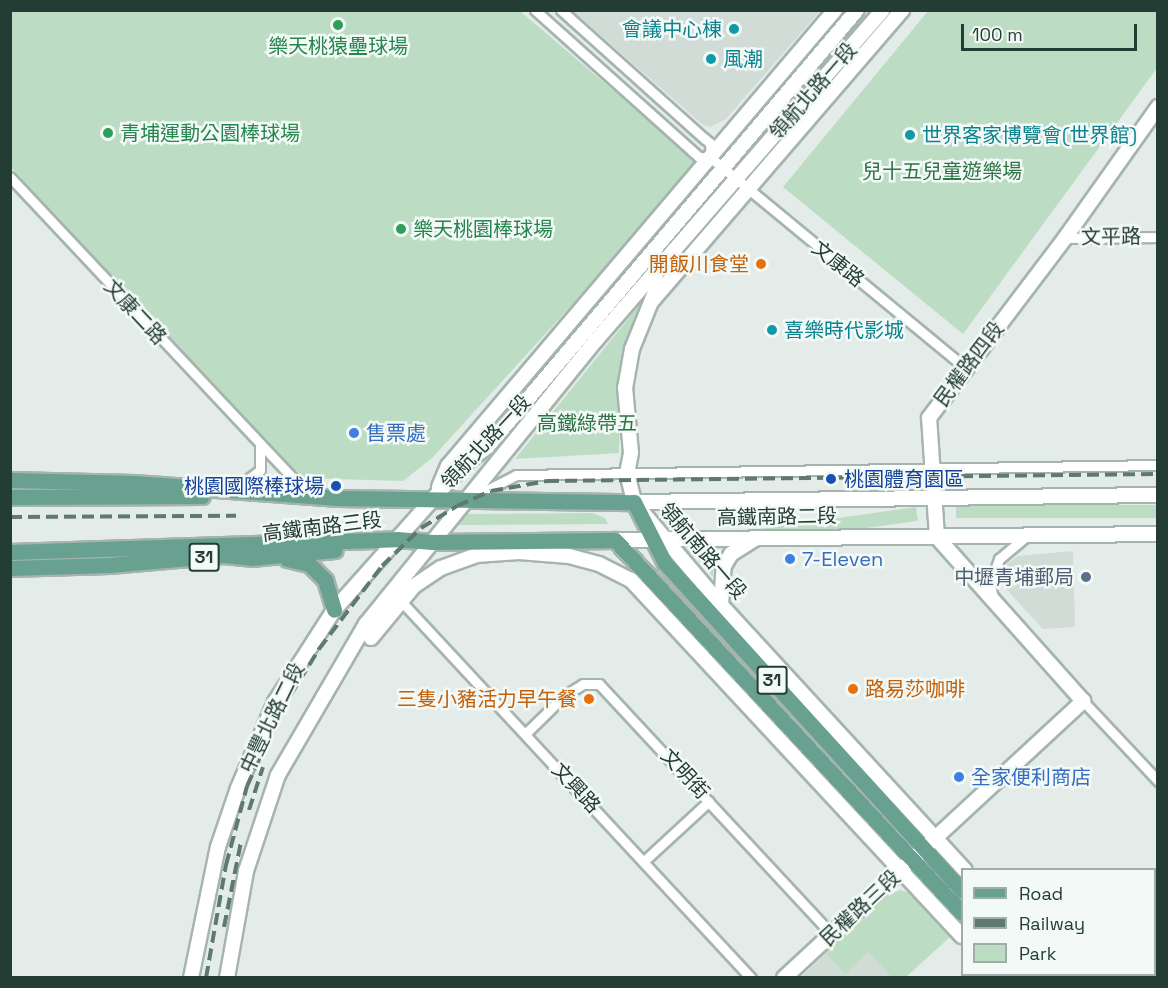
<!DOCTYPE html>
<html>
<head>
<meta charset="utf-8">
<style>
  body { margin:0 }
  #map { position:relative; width:1168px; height:988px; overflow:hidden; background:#e3ece8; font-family:"Space Grotesk","Noto Sans TC",sans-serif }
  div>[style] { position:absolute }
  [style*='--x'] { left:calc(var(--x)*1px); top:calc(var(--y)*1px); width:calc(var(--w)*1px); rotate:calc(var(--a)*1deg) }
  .built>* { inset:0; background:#d1dcd7 }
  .green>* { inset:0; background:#bcddc4; transform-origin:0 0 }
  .roads { filter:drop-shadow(2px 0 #a6b4af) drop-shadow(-2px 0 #a6b4af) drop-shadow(0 2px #a6b4af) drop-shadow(0 -2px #a6b4af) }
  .street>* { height:9px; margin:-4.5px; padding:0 4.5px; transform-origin:4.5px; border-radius:4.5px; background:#fff }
  .secondary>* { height:14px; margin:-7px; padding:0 7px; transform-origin:7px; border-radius:7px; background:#fff }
  .primary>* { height:15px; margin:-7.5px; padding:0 7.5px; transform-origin:7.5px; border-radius:7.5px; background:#68a190 }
  .rail>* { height:4px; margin-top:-2px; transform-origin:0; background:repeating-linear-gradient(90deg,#5d7970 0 12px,transparent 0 18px) }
  .dots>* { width:16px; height:16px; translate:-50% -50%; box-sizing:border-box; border:3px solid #f3f9f6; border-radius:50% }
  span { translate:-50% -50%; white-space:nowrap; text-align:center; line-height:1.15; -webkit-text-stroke:5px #f3f9f6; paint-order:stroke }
  .shield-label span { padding:2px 4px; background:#f3f9f6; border:2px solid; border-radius:4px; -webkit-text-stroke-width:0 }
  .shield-label { font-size:18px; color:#233d35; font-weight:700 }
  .culture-label { font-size:20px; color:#0d838f }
  .right { translate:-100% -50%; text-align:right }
  .left { translate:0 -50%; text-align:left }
  .leisure-label { font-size:20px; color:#27864d }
  .street-label { font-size:20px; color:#233d35 }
  .park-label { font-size:20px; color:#2d7446 }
  .food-label { font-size:20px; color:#c56008 }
  .shop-label { font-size:20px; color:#366cbe }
  .transit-label { font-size:20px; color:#164399 }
  .service-label { font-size:20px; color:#4e5e75 }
  .frame { position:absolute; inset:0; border:12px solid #233d35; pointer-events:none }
  .legend { position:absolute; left:961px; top:868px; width:195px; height:108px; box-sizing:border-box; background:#f3f9f6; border:2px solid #a0aea9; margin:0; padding:8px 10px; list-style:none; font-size:18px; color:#233d35 }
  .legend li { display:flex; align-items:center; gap:12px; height:30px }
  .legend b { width:30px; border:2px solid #a0aea9 }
  .scale { position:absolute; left:961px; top:24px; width:176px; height:27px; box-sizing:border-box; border:3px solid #233d35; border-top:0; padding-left:8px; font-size:18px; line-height:21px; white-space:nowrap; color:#233d35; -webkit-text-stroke:4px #f3f9f6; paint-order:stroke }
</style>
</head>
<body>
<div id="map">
  <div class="built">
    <div style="clip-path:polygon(573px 11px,820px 11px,726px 119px,710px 127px,703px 125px)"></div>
    <div style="clip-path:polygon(1073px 551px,1075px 627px,1043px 629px,1006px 589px,1003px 579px,1007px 564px,1018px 556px)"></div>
    <div style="clip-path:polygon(868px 952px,891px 977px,800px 978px,826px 953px,845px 973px)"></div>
  </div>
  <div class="green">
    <div style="clip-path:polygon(10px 11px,520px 11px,693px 158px,695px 170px,432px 458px,403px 481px,300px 478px,147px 319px,11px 167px)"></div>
    <div style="clip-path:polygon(928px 11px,1157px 11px,1157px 68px,963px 334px,783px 187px)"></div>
    <div style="clip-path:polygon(649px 293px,620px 393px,619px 453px,515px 459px)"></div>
    <div style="left:1157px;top:505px;width:13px;height:201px;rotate:90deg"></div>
    <div style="left:916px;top:507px;width:14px;height:245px;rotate:82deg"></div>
    <div style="clip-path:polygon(592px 513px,605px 518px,608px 524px,458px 525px,462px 514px)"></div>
    <div style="clip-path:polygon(695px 556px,721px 556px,714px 564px,713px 577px)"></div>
    <div style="clip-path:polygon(900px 890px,911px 893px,951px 936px,906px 977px,891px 977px,868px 952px,845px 974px,826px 953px,887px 896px)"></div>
  </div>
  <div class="roads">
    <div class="street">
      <div style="--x:535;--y:10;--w:220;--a:41.9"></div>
      <div style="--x:699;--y:157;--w:12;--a:5"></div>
      <div style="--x:711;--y:158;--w:330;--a:39.5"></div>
      <div style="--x:561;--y:10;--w:193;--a:41.9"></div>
      <div style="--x:705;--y:139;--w:6;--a:39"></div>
      <div style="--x:710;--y:143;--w:15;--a:86"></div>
      <div style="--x:10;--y:177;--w:438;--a:46.8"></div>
      <div style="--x:1065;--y:238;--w:93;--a:-0.6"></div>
      <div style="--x:235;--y:489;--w:31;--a:-37"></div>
      <div style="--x:260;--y:470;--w:24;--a:-90"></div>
      <div style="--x:473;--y:497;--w:48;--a:-27.1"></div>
      <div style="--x:516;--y:475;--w:642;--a:-0.89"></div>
      <div style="--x:993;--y:598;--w:13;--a:-103"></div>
      <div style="--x:990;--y:585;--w:28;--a:-71"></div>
      <div style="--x:999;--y:559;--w:35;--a:-40"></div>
      <div style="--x:400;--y:600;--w:516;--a:47.12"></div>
      <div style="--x:1083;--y:701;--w:110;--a:46.8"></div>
      <div style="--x:525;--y:734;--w:56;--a:-44.3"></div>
      <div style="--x:565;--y:695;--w:21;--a:-31"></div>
      <div style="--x:583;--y:684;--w:16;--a:0"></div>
      <div style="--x:599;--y:684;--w:341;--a:47.1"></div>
      <div style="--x:644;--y:861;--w:88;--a:-42.7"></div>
    </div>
    <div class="secondary">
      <div style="--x:656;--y:271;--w:21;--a:93"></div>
      <div style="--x:655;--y:292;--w:61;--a:112"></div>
      <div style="--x:632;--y:349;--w:39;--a:100"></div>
      <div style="--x:625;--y:387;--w:66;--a:84.8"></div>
      <div style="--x:631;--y:453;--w:20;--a:101"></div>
      <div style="--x:627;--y:473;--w:30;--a:76"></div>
      <div style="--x:634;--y:502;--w:135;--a:49.8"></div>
      <div style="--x:721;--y:605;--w:360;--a:47.4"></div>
      <div style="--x:652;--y:301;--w:384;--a:-49.3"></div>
      <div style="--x:439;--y:487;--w:23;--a:-67"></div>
      <div style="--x:448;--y:466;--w:598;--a:-49.68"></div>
      <div style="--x:634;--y:502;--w:524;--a:-0.77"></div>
      <div style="--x:615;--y:540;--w:543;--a:-0.63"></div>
      <div style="--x:721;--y:605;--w:39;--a:-86"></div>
      <div style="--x:724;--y:566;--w:14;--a:-60"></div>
      <div style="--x:731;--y:554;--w:28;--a:-32"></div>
      <div style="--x:371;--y:638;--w:67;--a:-50.4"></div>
      <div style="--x:414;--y:586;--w:32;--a:-34"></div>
      <div style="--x:441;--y:568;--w:37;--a:-20"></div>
      <div style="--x:476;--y:555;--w:43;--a:-4"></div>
      <div style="--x:519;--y:552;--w:50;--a:4.6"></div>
      <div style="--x:569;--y:556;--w:31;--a:15"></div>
      <div style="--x:599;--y:564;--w:36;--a:27"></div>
      <div style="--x:631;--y:580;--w:486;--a:47.1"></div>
      <div style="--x:998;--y:974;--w:5;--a:53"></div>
      <div style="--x:1062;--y:974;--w:4;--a:63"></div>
      <div style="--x:191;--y:978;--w:134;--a:-78.4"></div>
      <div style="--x:218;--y:847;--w:62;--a:-71.3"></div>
      <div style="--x:238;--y:788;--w:94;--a:-66.7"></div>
      <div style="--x:275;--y:702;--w:109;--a:-57.3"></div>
      <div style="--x:334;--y:610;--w:194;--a:-48.3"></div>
      <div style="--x:463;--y:465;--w:31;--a:-37"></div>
      <div style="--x:488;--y:446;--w:571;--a:-49.76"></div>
      <div style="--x:227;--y:978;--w:109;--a:-79.9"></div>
      <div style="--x:246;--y:871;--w:101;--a:-71.6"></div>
      <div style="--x:278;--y:775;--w:175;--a:-59.8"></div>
      <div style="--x:366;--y:624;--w:365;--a:-51"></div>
      <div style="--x:596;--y:340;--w:437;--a:-49"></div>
      <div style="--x:784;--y:978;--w:408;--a:-42.8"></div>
      <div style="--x:1083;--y:701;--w:220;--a:-131.7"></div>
      <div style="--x:937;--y:537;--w:119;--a:-93.8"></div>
      <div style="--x:929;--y:418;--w:226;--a:-52.9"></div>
      <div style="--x:1065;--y:238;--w:161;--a:-54.6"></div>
    </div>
    <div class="primary">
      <div style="--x:10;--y:480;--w:124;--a:1.4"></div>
      <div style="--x:134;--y:483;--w:205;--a:4.2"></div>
      <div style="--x:338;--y:498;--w:296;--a:0.8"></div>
      <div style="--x:634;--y:502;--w:68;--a:63.1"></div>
      <div style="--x:665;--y:563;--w:442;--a:47.8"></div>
      <div style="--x:10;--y:497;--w:192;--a:-0.3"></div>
      <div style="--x:10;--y:552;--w:387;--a:-1.9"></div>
      <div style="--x:397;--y:539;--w:35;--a:5"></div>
      <div style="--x:432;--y:542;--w:183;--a:-0.6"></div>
      <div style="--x:615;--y:540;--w:509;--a:47.07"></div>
      <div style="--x:287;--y:559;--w:23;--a:13"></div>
      <div style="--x:309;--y:564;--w:23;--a:45"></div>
      <div style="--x:325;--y:580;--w:31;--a:73"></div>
      <div style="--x:10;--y:568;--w:99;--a:-1.7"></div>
      <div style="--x:109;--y:565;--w:115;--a:-5"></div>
      <div style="--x:224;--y:555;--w:27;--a:6"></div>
      <div style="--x:251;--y:558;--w:84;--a:-5.4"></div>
      <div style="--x:1019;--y:974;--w:5;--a:53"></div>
      <div style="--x:1040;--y:974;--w:4;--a:63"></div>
    </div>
  </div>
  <div class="rail">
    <div style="--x:10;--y:517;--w:226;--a:-0.3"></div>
    <div style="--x:249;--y:810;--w:45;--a:-72"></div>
    <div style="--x:224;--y:927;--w:87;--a:-78.7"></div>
    <div style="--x:206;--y:978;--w:115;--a:-80"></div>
    <div style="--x:226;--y:865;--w:82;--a:-75.1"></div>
    <div style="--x:247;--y:786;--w:82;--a:-65.6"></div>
    <div style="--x:281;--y:711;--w:73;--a:-58.5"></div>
    <div style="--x:319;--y:649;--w:104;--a:-52.8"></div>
    <div style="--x:382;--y:566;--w:54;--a:-44.3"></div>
    <div style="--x:421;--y:528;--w:42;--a:-31.4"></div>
    <div style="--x:457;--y:506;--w:37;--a:-24"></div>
    <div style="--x:491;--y:491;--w:57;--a:-10.1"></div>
    <div style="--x:547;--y:481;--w:611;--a:-0.66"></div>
  </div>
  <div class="dots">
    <div style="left:338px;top:25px;background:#2e9e5b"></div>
    <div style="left:734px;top:29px;background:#0f9aa8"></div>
    <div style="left:711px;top:59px;background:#0f9aa8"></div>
    <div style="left:108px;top:133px;background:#2e9e5b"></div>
    <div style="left:910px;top:135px;background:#0f9aa8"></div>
    <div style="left:401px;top:229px;background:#2e9e5b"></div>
    <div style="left:761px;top:264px;background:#e8710a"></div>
    <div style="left:772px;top:330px;background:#0f9aa8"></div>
    <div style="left:354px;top:433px;background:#3f7fe0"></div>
    <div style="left:831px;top:479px;background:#1a4fb4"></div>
    <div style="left:336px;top:486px;background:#1a4fb4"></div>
    <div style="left:790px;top:559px;background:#3f7fe0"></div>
    <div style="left:1086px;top:577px;background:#5c6f8a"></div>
    <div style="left:853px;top:689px;background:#e8710a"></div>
    <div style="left:589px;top:699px;background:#e8710a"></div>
    <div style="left:959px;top:777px;background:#3f7fe0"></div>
  </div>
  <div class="shield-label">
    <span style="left:204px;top:557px">31</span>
    <span style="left:772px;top:680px">31</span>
  </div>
  <div class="culture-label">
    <span class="right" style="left:722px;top:29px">會議中心棟</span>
    <span class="left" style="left:723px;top:59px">風潮</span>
    <span class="left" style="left:922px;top:135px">世界客家博覽會(世界館)</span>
    <span class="left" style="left:784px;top:330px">喜樂時代影城</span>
  </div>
  <div class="leisure-label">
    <span style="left:338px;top:46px">樂天桃猿壘球場</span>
    <span class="left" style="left:120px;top:133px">青埔運動公園棒球場</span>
    <span class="left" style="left:413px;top:229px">樂天桃園棒球場</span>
  </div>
  <div class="street-label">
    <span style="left:813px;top:91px;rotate:-49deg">領航北路一段</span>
    <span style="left:1111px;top:237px;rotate:-1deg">文平路</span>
    <span style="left:838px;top:264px;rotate:39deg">文康路</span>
    <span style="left:135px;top:312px;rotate:47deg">文康二路</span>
    <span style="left:969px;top:364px;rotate:-53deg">民權路四段</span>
    <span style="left:486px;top:442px;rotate:-47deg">領航北路一段</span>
    <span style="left:777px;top:517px;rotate:-1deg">高鐵南路二段</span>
    <span style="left:322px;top:527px;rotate:-7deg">高鐵南路三段</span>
    <span style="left:703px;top:551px;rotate:49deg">領航南路一段</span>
    <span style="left:272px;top:718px;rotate:-64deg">中豐北路二段</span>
    <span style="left:685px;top:774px;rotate:47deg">文明街</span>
    <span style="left:576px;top:788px;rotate:47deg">文興路</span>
    <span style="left:860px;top:908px;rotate:-43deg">民權路三段</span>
  </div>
  <div class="park-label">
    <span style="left:942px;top:171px">兒十五兒童遊樂場</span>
    <span style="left:587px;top:423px">高鐵綠帶五</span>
  </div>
  <div class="food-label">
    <span class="right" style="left:749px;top:264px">開飯川食堂</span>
    <span class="left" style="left:865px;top:689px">路易莎咖啡</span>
    <span class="right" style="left:577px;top:699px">三隻小豬活力早午餐</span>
  </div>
  <div class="shop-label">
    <span class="left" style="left:366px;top:433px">售票處</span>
    <span class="left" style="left:802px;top:559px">7-Eleven</span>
    <span class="left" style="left:971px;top:777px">全家便利商店</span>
  </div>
  <div class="transit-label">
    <span class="left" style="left:844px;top:479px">桃園體育園區</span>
    <span class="right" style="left:324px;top:486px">桃園國際棒球場</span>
  </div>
  <div class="service-label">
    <span class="right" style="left:1074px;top:577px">中壢青埔郵局</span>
  </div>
  <div class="frame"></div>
  <ul class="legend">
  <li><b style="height:8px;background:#68a190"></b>Road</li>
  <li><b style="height:8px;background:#5d7970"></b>Railway</li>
  <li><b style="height:16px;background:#bcddc4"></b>Park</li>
  </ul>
  <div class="scale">100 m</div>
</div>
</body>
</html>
